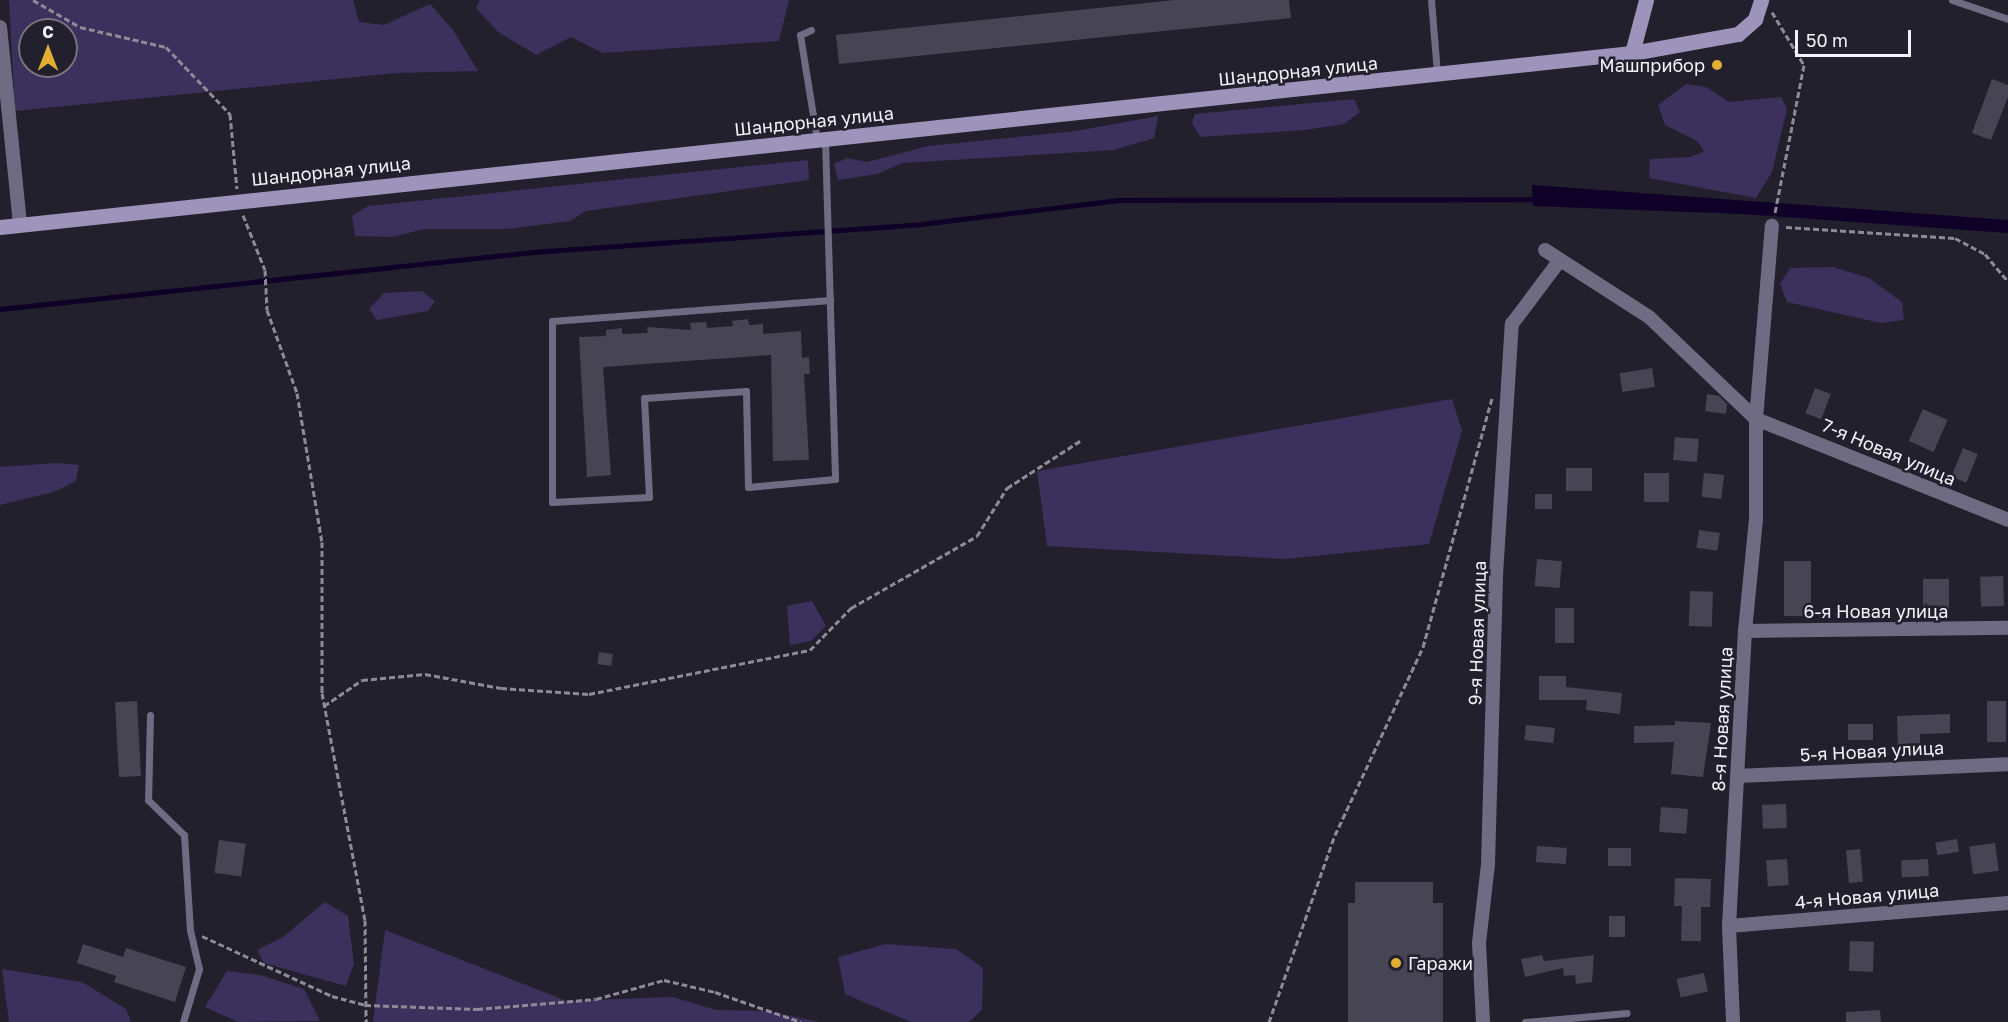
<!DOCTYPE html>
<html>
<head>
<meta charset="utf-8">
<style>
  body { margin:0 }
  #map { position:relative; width:2008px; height:1022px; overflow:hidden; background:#23202d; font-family:"Golos Text",sans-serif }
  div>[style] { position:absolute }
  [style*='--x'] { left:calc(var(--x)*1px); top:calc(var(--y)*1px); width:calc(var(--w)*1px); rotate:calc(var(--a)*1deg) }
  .green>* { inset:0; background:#3c305d }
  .water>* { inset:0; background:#0e0027 }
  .stream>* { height:4.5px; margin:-2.25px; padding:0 2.25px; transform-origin:2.25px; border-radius:2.25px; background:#0e0027 }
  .building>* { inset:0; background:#474553; transform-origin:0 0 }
  .path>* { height:3px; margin-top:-1.5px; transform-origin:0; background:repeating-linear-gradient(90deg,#8e8b97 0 6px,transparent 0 9px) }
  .lane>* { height:7px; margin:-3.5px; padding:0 3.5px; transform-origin:3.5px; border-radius:3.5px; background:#6f6b82 }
  .street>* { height:14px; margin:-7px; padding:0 7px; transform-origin:7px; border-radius:7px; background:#6f6b82 }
  .secondary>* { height:15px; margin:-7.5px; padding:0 7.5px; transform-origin:7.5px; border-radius:7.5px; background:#9c94ba }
  .dots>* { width:16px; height:16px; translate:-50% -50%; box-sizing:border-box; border:3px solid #23202d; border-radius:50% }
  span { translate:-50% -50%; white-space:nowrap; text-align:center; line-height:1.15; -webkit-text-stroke:5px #23202d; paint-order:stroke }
  .poi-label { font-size:18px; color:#f2f0fa }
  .right { translate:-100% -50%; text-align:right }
  .left { translate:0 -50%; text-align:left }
  .street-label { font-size:18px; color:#f2f0fa }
  .north { position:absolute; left:18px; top:18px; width:60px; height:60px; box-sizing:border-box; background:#23202d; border:2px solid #76737f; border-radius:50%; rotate:0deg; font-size:16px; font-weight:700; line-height:24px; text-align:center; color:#f2f0fa }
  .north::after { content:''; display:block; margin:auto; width:21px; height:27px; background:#e3ae34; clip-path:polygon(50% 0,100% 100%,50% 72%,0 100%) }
  .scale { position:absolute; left:1795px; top:30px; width:116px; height:27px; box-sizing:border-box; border:3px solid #f2f0fa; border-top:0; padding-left:8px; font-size:18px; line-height:21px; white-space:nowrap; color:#f2f0fa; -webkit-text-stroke:4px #23202d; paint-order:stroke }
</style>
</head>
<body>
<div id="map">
  <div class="green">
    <div style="clip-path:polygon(evenodd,9px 0,353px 0,359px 22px,384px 25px,430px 4px,453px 30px,478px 71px,396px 73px,15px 111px,9px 0,30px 30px,66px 30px,66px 66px,30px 66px,30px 30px)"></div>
    <div style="clip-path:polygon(480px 0,789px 0,779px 41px,603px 53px,571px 37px,536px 55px,498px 32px,476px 8px)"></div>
    <div style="clip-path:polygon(1686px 84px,1706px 87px,1729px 102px,1781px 97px,1787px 109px,1772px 172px,1756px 198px,1649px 178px,1650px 159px,1691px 157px,1704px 151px,1697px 141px,1665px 125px,1658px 105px)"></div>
    <div style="clip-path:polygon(1354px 99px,1360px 112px,1344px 124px,1305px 130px,1200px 137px,1192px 123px,1195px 114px)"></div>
    <div style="clip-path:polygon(1158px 116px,1154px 138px,1114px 150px,903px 163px,877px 174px,838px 180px,834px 164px,847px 158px,867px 162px,928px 146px,1076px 131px)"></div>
    <div style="clip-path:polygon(808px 160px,809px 180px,586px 211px,570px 221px,505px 229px,424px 229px,392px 237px,355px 236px,352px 216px,368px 206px)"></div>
    <div style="clip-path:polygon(1833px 267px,1869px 278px,1902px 302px,1904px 320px,1881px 323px,1787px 302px,1780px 284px,1790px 268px)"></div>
    <div style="clip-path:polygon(422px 291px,435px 301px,428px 311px,377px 320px,369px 309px,384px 293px)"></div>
    <div style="clip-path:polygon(1452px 399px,1462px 431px,1429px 544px,1286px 559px,1047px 546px,1037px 471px)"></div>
    <div style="clip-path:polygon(57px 463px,79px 465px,76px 481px,54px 492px,0 505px,0 467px)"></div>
    <div style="clip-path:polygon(812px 601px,826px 626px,811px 641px,790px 645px,787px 606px)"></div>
    <div style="clip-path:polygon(325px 902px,348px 916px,354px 964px,346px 986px,264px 963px,257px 950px,283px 937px)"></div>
    <div style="clip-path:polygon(385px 930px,567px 1001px,672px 997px,717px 1010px,768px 1011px,819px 1022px,373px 1022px)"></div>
    <div style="clip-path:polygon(886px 944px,956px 949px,983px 968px,982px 1010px,969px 1022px,911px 1022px,845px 994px,838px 957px)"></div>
    <div style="clip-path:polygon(2px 969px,82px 982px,126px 1009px,131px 1022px,9px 1022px)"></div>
    <div style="clip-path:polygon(227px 971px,260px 975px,304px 989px,320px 1021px,238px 1022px,205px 1007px)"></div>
  </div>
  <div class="water">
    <div style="clip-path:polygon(1532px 185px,2008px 220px,2008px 233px,1742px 214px,1533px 206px)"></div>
  </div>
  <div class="stream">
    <div style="--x:0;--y:309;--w:536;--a:-6.1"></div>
    <div style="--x:533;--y:252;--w:389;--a:-4.1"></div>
    <div style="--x:921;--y:224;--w:199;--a:-6.9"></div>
    <div style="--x:1119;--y:200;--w:418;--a:-0.1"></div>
  </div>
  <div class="building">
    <div style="clip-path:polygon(1175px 0,1289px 0,1291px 18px,839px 64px,836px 35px)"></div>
    <div style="clip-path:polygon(1992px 79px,2008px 85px,2008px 97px,1991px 140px,1972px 133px)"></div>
    <div style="clip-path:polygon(748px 319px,749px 325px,763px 324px,763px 334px,801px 331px,802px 358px,809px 357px,810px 374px,804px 374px,809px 460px,773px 461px,771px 355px,603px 367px,611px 475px,587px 477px,579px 337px,606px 336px,606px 330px,622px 328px,622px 334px,648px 333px,647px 327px,691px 330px,690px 323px,706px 322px,707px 328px,733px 326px,732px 321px)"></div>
    <div style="left:1652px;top:368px;width:19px;height:33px;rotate:81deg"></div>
    <div style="left:1815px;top:388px;width:17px;height:27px;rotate:21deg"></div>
    <div style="clip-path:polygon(1707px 394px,1719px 396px,1727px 404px,1726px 414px,1705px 411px)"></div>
    <div style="left:1923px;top:409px;width:27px;height:35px;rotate:24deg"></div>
    <div style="left:1675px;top:437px;width:24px;height:23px;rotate:5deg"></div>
    <div style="left:1963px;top:448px;width:16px;height:31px;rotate:22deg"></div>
    <div style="left:1566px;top:468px;width:26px;height:23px"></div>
    <div style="left:1644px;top:473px;width:25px;height:29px"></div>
    <div style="left:1704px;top:473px;width:20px;height:24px;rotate:6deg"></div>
    <div style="left:1535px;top:494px;width:17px;height:15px"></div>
    <div style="left:1699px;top:530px;width:21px;height:18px;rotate:8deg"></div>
    <div style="left:1537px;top:559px;width:25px;height:27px;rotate:5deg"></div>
    <div style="left:1784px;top:561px;width:27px;height:55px"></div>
    <div style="left:2003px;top:576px;width:30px;height:23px;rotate:88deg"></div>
    <div style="left:1923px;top:579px;width:26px;height:33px"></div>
    <div style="left:1690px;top:591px;width:23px;height:35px;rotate:2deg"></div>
    <div style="left:1555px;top:608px;width:19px;height:35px"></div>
    <div style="left:599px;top:652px;width:14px;height:12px;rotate:8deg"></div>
    <div style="clip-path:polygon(1539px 676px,1566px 676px,1566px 687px,1622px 693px,1620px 714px,1586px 710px,1587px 700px,1539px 700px)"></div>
    <div style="left:137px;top:701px;width:75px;height:22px;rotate:87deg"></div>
    <div style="left:1987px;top:701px;width:19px;height:41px"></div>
    <div style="clip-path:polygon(1950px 714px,1950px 733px,1920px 734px,1920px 748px,1898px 749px,1897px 716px)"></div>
    <div style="clip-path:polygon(1675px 721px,1711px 723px,1703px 777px,1671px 774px,1674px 742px,1634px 743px,1634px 726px,1675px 725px)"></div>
    <div style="left:1848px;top:724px;width:25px;height:16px"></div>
    <div style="left:1526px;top:725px;width:29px;height:15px;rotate:6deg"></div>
    <div style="left:1786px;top:804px;width:24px;height:24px;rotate:88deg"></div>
    <div style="left:1661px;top:807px;width:27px;height:25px;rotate:4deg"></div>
    <div style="left:1957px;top:839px;width:13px;height:22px;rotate:81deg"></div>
    <div style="left:219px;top:840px;width:27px;height:33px;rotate:8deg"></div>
    <div style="left:1995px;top:843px;width:28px;height:26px;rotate:82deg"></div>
    <div style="left:1537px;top:846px;width:30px;height:16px;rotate:4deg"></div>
    <div style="left:1608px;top:848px;width:23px;height:18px"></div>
    <div style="left:1860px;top:849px;width:33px;height:14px;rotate:85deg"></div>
    <div style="left:1787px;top:859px;width:26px;height:21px;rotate:86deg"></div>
    <div style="left:1928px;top:859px;width:17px;height:27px;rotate:87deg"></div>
    <div style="clip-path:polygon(1675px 878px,1711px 879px,1710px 907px,1701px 907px,1701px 941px,1681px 941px,1682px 906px,1674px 906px)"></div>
    <div style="clip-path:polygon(1355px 882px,1433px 882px,1433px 903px,1443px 903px,1443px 1022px,1348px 1022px,1348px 903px,1355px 903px)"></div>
    <div style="left:1609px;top:916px;width:16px;height:21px"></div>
    <div style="left:1850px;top:941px;width:24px;height:30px;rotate:2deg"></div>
    <div style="clip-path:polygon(83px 944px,123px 957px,126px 948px,186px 967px,175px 1002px,114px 982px,116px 976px,77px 963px)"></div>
    <div style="clip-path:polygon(1542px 955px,1544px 961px,1594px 955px,1592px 982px,1576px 984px,1575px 975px,1564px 976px,1563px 968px,1525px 977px,1521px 959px)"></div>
    <div style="left:1704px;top:973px;width:19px;height:28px;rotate:78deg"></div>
    <div style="clip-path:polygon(1880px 1010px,1881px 1022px,1846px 1022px,1846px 1012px)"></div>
  </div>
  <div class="path">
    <div style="--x:33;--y:0;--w:54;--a:29.9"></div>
    <div style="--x:80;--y:27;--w:88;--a:13.1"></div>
    <div style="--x:166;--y:47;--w:93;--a:46.3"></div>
    <div style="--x:230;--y:114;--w:75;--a:84.7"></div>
    <div style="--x:1772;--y:12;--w:62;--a:58.9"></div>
    <div style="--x:1804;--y:65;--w:151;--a:101.1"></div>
    <div style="--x:243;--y:215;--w:59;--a:68.2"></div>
    <div style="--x:265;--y:270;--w:40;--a:87.1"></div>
    <div style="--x:267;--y:310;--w:88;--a:70.1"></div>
    <div style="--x:297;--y:393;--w:151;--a:80.5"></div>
    <div style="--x:322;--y:542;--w:151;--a:90"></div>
    <div style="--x:322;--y:693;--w:231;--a:79.3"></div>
    <div style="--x:365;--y:920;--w:102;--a:89.4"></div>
    <div style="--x:1786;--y:227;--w:169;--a:3.7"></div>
    <div style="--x:1955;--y:238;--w:34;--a:28"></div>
    <div style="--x:1985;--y:254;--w:35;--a:50"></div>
    <div style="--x:324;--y:706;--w:46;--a:-34.4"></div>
    <div style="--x:362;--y:680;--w:63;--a:-5.4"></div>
    <div style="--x:425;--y:674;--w:77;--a:10.4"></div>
    <div style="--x:501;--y:688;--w:88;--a:3.9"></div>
    <div style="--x:589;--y:694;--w:225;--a:-11.3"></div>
    <div style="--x:810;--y:650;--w:59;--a:-45.7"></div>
    <div style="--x:851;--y:608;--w:145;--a:-29.7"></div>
    <div style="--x:977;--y:536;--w:57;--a:-58"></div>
    <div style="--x:1007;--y:488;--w:87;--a:-32.8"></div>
    <div style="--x:202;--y:936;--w:143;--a:24.8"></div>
    <div style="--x:332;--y:996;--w:34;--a:15"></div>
    <div style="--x:365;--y:1005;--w:112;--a:2"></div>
    <div style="--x:477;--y:1009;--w:119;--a:-4.8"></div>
    <div style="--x:596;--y:999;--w:71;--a:-15.6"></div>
    <div style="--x:664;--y:980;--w:52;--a:13.2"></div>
    <div style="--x:715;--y:992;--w:91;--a:19.2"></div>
    <div style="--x:1269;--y:1022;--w:198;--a:-70.6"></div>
    <div style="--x:1335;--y:835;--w:208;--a:-64.9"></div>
    <div style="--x:1423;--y:647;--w:258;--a:-74.5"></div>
  </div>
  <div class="lane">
    <div style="--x:1431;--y:0;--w:73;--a:85.3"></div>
    <div style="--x:1952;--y:0;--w:59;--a:18.7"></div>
    <div style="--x:811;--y:30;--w:12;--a:156"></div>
    <div style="--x:800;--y:35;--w:106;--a:80.8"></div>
    <div style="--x:825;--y:140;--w:339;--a:88.3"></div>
    <div style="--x:835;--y:479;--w:87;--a:174.7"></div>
    <div style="--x:748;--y:487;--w:96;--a:-91.2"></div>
    <div style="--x:746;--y:391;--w:102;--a:176.1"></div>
    <div style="--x:644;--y:398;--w:99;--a:87.1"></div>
    <div style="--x:649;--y:497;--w:97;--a:177"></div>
    <div style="--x:552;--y:502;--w:181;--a:-90"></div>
    <div style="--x:552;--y:321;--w:279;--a:-4.3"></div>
    <div style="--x:150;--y:715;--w:85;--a:91.3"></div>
    <div style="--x:148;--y:800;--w:50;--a:44.2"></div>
    <div style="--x:184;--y:835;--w:95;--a:86.4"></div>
    <div style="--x:190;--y:930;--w:40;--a:77"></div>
    <div style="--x:199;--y:969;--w:55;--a:106.8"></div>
    <div style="--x:1525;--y:1022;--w:102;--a:-5"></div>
  </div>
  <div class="street">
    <div style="--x:0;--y:27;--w:199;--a:84.2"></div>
    <div style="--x:1545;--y:250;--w:124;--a:32.8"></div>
    <div style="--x:1649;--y:317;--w:148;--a:43.6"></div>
    <div style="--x:1756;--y:419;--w:271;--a:21.8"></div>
    <div style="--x:1745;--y:631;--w:263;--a:-0.7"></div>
    <div style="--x:1737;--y:776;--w:271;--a:-2.5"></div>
    <div style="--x:1729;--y:926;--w:280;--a:-4.7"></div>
    <div style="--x:1483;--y:1022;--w:79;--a:-92.9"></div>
    <div style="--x:1479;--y:943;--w:80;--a:-83.5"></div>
    <div style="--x:1488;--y:864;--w:289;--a:-88.4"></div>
    <div style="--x:1496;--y:575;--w:252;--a:-86.4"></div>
    <div style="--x:1512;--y:324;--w:80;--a:-53.1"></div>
    <div style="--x:1733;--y:1022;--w:96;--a:-92.4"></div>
    <div style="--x:1729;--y:926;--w:295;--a:-86.9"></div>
    <div style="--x:1745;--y:631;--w:113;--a:-84.4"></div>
    <div style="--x:1756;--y:519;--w:100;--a:-90"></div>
    <div style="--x:1756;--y:419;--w:194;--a:-85.3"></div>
  </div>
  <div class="secondary">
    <div style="--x:1632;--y:53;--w:55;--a:-75.2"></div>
    <div style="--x:0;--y:227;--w:1641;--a:-6.09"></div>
    <div style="--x:1632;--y:53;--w:108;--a:-10.2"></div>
    <div style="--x:1738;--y:34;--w:23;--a:-41"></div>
    <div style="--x:1755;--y:19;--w:20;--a:-72"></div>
  </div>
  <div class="dots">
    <div style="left:1717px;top:65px;background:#e3ae34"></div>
    <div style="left:1396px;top:963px;background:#e3ae34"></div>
  </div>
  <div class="poi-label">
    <span class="right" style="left:1705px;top:65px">Машприбор</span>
    <span class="left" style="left:1408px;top:963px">Гаражи</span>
  </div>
  <div class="street-label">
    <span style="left:1298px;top:71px;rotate:-6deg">Шандорная улица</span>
    <span style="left:814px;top:121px;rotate:-6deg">Шандорная улица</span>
    <span style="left:331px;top:171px;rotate:-6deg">Шандорная улица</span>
    <span style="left:1889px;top:452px;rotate:23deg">7-я Новая улица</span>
    <span style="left:1876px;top:611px">6-я Новая улица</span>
    <span style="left:1477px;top:633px;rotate:-88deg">9-я Новая улица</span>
    <span style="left:1722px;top:719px;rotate:-87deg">8-я Новая улица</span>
    <span style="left:1872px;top:751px;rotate:-3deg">5-я Новая улица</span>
    <span style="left:1867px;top:896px;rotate:-5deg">4-я Новая улица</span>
  </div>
  <div class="north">С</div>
  <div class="scale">50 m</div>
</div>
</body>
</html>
